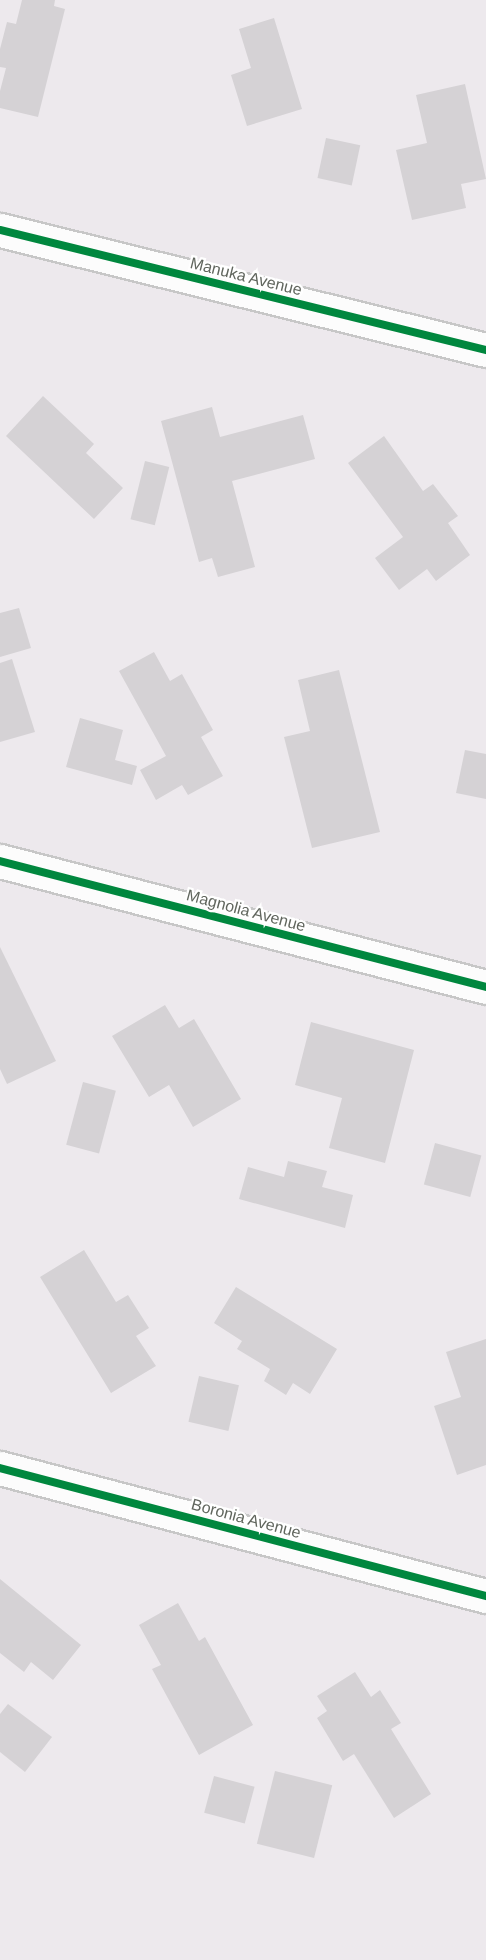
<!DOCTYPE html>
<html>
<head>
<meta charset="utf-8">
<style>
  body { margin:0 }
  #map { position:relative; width:486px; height:1960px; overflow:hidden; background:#ede9ed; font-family:Arial,sans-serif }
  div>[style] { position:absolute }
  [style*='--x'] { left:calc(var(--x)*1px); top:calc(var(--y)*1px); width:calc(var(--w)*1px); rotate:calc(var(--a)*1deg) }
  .building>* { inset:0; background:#d5d2d5; transform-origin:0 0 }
  .roads { filter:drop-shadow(2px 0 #c7c7c7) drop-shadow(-2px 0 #c7c7c7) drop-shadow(0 2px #c7c7c7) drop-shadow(0 -2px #c7c7c7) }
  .minor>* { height:33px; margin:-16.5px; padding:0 16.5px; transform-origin:16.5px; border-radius:16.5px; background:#fcfcfc }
  .cycleway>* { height:8px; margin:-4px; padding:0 4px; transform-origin:4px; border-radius:4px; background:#00873e }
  span { translate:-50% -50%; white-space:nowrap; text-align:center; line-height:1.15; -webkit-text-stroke:4.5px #fff; paint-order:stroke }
  .street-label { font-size:16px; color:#61665e }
</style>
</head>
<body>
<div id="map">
  <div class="building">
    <div style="clip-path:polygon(22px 0,55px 0,54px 6px,65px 9px,38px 117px,0 108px,0 91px,6px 68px,0 67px,0 49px,7px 22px,16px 24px)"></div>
    <div style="clip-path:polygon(274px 18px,302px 109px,247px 126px,231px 75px,251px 68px,239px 29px)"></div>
    <div style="clip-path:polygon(465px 84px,486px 179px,461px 184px,466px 208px,412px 220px,396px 150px,427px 143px,416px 95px)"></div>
    <div style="left:326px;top:138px;width:35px;height:41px;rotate:12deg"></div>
    <div style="clip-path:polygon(43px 396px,94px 444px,86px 453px,123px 488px,94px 519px,6px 436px)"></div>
    <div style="clip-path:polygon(212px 407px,220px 437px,303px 415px,315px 459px,232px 481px,255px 567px,218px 577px,212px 558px,199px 562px,161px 421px)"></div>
    <div style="clip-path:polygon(384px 436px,423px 491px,433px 484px,458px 516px,448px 523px,470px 555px,436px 581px,427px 569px,399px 590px,375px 558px,403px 537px,348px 463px)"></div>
    <div style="left:145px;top:461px;width:25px;height:60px;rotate:14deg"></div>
    <div style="clip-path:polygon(19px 608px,31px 648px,0 657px,0 613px)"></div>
    <div style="clip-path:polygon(154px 652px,170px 681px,182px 674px,213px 730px,201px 737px,223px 776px,188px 795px,182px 785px,156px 800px,140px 770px,166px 756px,119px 671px)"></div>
    <div style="clip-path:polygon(12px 659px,35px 732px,0 742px,0 663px)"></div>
    <div style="clip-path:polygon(339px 670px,380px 832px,312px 848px,284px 737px,310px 731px,298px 680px)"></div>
    <div style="clip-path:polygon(80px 718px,123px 730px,115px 760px,137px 766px,132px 785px,66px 767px)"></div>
    <div style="clip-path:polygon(465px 750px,486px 754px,486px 799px,456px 793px)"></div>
    <div style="clip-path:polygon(0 947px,56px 1061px,7px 1084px,0 1069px)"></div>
    <div style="clip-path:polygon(165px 1005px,179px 1028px,194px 1019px,241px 1099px,193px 1127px,169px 1085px,149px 1097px,112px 1036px)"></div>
    <div style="clip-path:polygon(311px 1022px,414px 1050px,385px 1163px,329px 1148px,342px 1098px,295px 1085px)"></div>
    <div style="left:83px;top:1082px;width:34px;height:65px;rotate:15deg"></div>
    <div style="left:435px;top:1143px;width:48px;height:43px;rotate:15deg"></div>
    <div style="clip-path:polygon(288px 1161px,327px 1171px,322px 1187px,353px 1195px,345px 1228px,239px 1199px,248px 1167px,284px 1177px)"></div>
    <div style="clip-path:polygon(84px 1250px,116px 1302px,128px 1295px,149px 1328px,136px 1336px,156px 1366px,111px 1393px,40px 1277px)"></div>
    <div style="clip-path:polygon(236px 1287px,337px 1349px,310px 1394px,293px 1383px,286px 1395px,264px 1381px,270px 1369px,237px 1349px,242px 1341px,214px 1323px)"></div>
    <div style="clip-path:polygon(486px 1339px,486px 1465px,457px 1475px,434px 1406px,461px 1397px,446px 1352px)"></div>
    <div style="left:199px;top:1376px;width:41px;height:47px;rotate:13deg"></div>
    <div style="clip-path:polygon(0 1579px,81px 1645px,53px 1680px,31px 1662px,24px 1672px,0 1653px)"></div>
    <div style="clip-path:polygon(178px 1603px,199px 1641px,205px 1637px,253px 1725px,199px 1755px,152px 1669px,161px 1665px,139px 1625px)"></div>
    <div style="clip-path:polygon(355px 1672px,371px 1697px,380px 1690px,401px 1723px,391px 1729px,431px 1794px,394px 1818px,354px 1754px,343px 1761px,317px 1718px,327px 1711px,317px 1696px)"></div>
    <div style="clip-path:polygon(8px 1704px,52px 1737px,25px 1772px,0 1752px,0 1714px)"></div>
    <div style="left:275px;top:1771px;width:59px;height:75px;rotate:14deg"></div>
    <div style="left:214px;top:1776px;width:42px;height:38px;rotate:15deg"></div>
  </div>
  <div class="roads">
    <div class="minor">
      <div style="--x:0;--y:230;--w:501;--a:13.87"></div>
      <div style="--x:0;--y:861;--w:502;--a:14.53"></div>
      <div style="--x:0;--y:1468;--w:503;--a:14.76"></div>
    </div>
  </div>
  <div class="cycleway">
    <div style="--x:0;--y:230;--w:501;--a:13.87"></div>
    <div style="--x:0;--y:861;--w:502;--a:14.53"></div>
    <div style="--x:0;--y:1468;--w:503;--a:14.76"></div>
  </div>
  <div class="street-label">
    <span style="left:246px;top:277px;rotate:14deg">Manuka Avenue</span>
    <span style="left:246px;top:911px;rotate:15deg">Magnolia Avenue</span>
    <span style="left:246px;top:1519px;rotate:15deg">Boronia Avenue</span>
  </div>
</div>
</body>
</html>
